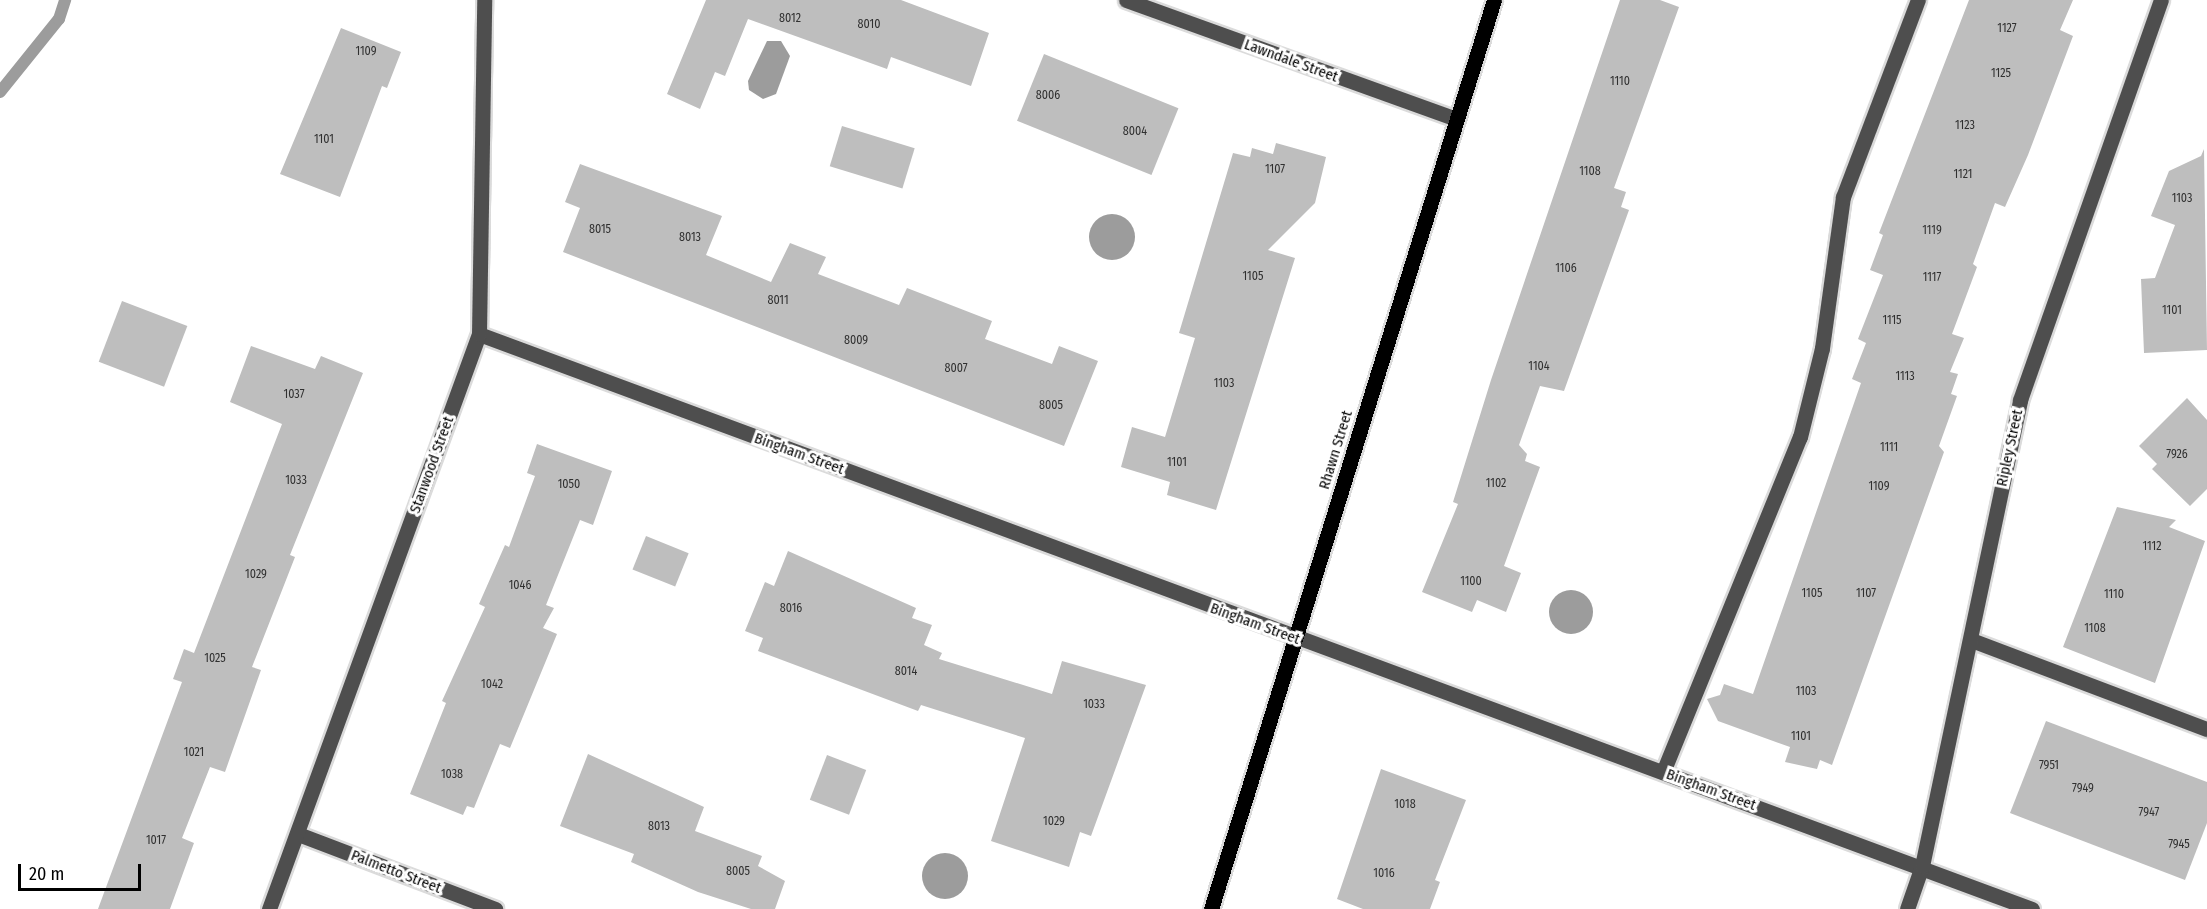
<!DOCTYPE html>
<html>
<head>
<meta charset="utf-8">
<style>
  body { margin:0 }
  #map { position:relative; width:2207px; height:909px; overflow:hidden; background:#fff; font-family:"Fira Sans Condensed",sans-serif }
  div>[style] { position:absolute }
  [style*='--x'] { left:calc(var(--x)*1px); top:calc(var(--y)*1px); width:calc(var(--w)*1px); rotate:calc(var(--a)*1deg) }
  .water>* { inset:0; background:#9c9c9c }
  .round { border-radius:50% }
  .stream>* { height:12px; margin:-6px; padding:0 6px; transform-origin:6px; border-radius:6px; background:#9c9c9c }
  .building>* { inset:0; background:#bebebe; transform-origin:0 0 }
  .roads { filter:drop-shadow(2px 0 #dbdbdb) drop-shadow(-2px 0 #dbdbdb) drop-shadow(0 2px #dbdbdb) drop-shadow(0 -2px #dbdbdb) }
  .minor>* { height:15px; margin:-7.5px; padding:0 7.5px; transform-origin:7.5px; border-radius:7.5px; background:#4e4e4e }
  .major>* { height:15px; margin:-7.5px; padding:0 7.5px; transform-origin:7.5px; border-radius:7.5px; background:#000 }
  span { translate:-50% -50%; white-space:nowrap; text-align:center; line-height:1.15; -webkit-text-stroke:6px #fff; paint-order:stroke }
  .number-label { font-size:12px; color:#303030 }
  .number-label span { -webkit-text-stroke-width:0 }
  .street-label { font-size:15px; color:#000 }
  .scale { position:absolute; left:18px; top:864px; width:123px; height:27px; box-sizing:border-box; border:3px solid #000; border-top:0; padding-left:8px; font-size:18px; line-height:21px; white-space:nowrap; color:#000; -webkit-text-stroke:4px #fff; paint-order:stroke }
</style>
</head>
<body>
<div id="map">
  <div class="water">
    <div style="clip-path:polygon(767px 41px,781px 41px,790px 56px,776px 94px,763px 99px,749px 90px,748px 81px)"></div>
    <div class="round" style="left:1089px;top:214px;width:46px;height:46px"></div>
    <div class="round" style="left:1549px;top:590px;width:44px;height:44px"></div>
    <div class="round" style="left:922px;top:853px;width:46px;height:46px"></div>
  </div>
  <div class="stream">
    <div style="--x:0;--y:92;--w:94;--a:-51.1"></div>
    <div style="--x:59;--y:19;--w:20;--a:-72"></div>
  </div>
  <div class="building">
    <div style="clip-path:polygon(706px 0,901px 0,989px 33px,971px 86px,891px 57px,887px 69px,748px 19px,725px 76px,715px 72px,700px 109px,667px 94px)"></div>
    <div style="clip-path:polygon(1620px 0,1660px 0,1679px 7px,1614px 188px,1626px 192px,1621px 207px,1629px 210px,1564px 391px,1540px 386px,1519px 445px,1527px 454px,1525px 461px,1540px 467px,1504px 566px,1521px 573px,1506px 612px,1477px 600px,1472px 612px,1422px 592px,1458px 504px,1453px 502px,1491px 380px)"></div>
    <div style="clip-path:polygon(1969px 0,2073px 0,2060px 30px,2073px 36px,2028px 155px,2005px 207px,1995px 203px,1973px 264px,1977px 267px,1952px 334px,1964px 338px,1950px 372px,1958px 374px,1951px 394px,1957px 396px,1939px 446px,1944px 452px,1832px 765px,1820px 760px,1817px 769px,1785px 762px,1790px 747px,1718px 721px,1707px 699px,1720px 695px,1724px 684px,1753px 694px,1861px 383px,1852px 379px,1866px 343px,1858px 339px,1883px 275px,1870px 270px,1883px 235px,1879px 233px)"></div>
    <div style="clip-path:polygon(341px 28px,401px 52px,387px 88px,382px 86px,340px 197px,280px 174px)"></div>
    <div style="left:1044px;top:54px;width:145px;height:72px;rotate:22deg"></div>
    <div style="left:842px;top:126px;width:76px;height:42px;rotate:17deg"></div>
    <div style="clip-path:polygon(1276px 143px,1326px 157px,1315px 203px,1268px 250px,1295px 258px,1216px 510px,1167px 495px,1170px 482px,1121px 467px,1132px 427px,1165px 437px,1195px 338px,1179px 333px,1233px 153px,1250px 157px,1252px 148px,1273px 154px)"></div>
    <div style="clip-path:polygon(2204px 149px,2207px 350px,2144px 353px,2141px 279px,2155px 278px,2175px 225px,2151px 216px,2169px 171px,2201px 156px)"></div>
    <div style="clip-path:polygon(580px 164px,722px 216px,706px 255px,771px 282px,790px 243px,826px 257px,818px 274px,899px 305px,907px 288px,992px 321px,985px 339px,1052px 364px,1059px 346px,1098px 361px,1064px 446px,563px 252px,580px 208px,565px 202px)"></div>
    <div style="left:122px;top:301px;width:70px;height:65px;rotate:21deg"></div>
    <div style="clip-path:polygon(251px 346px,315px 369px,321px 356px,363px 373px,290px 555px,295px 557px,252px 667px,261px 670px,225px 772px,210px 767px,182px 838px,194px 843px,170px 909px,98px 909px,182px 682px,173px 679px,184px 649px,194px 653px,282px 424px,230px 402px)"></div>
    <div style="clip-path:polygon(2187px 398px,2207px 420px,2207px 489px,2190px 506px,2152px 469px,2157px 464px,2139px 446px)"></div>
    <div style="clip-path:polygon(537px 444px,612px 471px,593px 525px,580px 520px,546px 605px,554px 608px,543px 628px,557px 634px,510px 748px,500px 744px,474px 808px,467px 806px,463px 815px,410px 794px,446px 703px,442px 701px,485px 607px,479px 604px,505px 545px,509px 547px,535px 476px,527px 473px)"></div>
    <div style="clip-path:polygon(2117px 507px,2176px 520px,2169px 527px,2205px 541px,2155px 683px,2063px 647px)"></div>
    <div style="left:646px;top:536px;width:46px;height:36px;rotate:22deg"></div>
    <div style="clip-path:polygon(788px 551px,916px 608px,912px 618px,932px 625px,924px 645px,942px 653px,939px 659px,1052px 694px,1062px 661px,1146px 685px,1091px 836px,1080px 832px,1069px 867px,991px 841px,1025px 738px,921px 705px,918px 711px,758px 651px,763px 638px,745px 631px,765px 582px,774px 586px)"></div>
    <div style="clip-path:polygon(2046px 721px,2207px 782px,2207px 823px,2185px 880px,2010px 813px)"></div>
    <div style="clip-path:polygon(588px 754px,704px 807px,695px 831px,762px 856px,758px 866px,785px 881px,775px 909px,751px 909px,698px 892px,631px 862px,634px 854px,560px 826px)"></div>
    <div style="left:827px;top:755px;width:42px;height:48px;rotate:21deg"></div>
    <div style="clip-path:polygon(1381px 769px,1466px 800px,1435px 880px,1440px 882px,1430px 909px,1363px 909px,1337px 899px)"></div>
  </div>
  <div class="roads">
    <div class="minor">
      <div style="--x:1126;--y:0;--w:351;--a:19.8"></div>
      <div style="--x:479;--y:334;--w:1656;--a:20.32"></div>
      <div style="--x:1971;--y:640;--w:252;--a:20.7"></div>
      <div style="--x:1663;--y:772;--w:362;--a:-67.8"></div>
      <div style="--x:1800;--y:437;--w:92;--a:-76.1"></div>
      <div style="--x:1822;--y:348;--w:152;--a:-82.1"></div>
      <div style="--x:1843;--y:197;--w:211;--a:-69.2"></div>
      <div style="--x:298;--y:834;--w:211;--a:20.8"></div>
      <div style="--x:269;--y:909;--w:612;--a:-69.94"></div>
      <div style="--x:479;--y:334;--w:334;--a:-89.1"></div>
      <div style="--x:1907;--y:909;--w:46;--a:-70.8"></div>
      <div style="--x:1922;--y:866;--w:476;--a:-78.1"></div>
      <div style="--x:2020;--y:400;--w:424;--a:-70.6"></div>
    </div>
    <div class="major">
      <div style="--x:1211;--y:909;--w:952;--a:-72.71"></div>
    </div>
  </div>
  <div class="number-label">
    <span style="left:790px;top:19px">8012</span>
    <span style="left:869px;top:25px">8010</span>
    <span style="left:2007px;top:29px">1127</span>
    <span style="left:366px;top:52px">1109</span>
    <span style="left:2001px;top:74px">1125</span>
    <span style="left:1620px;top:82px">1110</span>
    <span style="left:1048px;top:96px">8006</span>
    <span style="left:1965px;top:126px">1123</span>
    <span style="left:1135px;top:132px">8004</span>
    <span style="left:324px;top:140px">1101</span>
    <span style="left:1275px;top:170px">1107</span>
    <span style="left:1590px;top:172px">1108</span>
    <span style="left:1963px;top:175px">1121</span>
    <span style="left:2182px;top:199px">1103</span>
    <span style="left:600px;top:230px">8015</span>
    <span style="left:1932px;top:231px">1119</span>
    <span style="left:690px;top:238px">8013</span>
    <span style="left:1566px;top:269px">1106</span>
    <span style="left:1253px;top:277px">1105</span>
    <span style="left:1932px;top:278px">1117</span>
    <span style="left:778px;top:301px">8011</span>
    <span style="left:2172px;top:311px">1101</span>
    <span style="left:1892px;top:321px">1115</span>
    <span style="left:856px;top:341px">8009</span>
    <span style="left:1539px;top:367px">1104</span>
    <span style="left:956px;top:369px">8007</span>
    <span style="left:1905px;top:377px">1113</span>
    <span style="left:1224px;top:384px">1103</span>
    <span style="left:294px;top:395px">1037</span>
    <span style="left:1051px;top:406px">8005</span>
    <span style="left:1889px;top:448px">1111</span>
    <span style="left:2177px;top:455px">7926</span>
    <span style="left:1177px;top:463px">1101</span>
    <span style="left:296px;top:481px">1033</span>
    <span style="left:1496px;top:484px">1102</span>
    <span style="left:569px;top:485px">1050</span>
    <span style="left:1879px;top:487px">1109</span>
    <span style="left:2152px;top:547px">1112</span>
    <span style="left:256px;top:575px">1029</span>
    <span style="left:1471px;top:582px">1100</span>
    <span style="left:520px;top:586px">1046</span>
    <span style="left:1812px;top:594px">1105</span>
    <span style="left:1866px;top:594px">1107</span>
    <span style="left:2114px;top:595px">1110</span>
    <span style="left:791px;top:609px">8016</span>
    <span style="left:2095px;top:629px">1108</span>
    <span style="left:215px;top:659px">1025</span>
    <span style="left:906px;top:672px">8014</span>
    <span style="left:492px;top:685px">1042</span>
    <span style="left:1806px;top:692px">1103</span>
    <span style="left:1094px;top:705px">1033</span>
    <span style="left:1801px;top:737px">1101</span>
    <span style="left:194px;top:753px">1021</span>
    <span style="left:2049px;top:766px">7951</span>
    <span style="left:452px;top:775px">1038</span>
    <span style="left:2083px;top:789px">7949</span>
    <span style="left:1405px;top:805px">1018</span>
    <span style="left:2149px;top:813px">7947</span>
    <span style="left:1054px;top:822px">1029</span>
    <span style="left:659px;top:827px">8013</span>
    <span style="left:156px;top:841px">1017</span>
    <span style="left:2179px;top:845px">7945</span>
    <span style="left:738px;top:872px">8005</span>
    <span style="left:1384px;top:874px">1016</span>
  </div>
  <div class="street-label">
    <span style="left:1291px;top:61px;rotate:20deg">Lawndale Street</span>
    <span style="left:2010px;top:448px;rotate:-78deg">Ripley Street</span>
    <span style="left:1336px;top:450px;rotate:-73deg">Rhawn Street</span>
    <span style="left:799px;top:454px;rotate:20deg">Bingham Street</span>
    <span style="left:432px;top:465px;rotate:-70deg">Stanwood Street</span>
    <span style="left:1255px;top:624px;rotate:20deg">Bingham Street</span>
    <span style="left:1711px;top:790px;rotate:20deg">Bingham Street</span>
    <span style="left:396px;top:872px;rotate:21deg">Palmetto Street</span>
  </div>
  <div class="scale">20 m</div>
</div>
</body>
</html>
